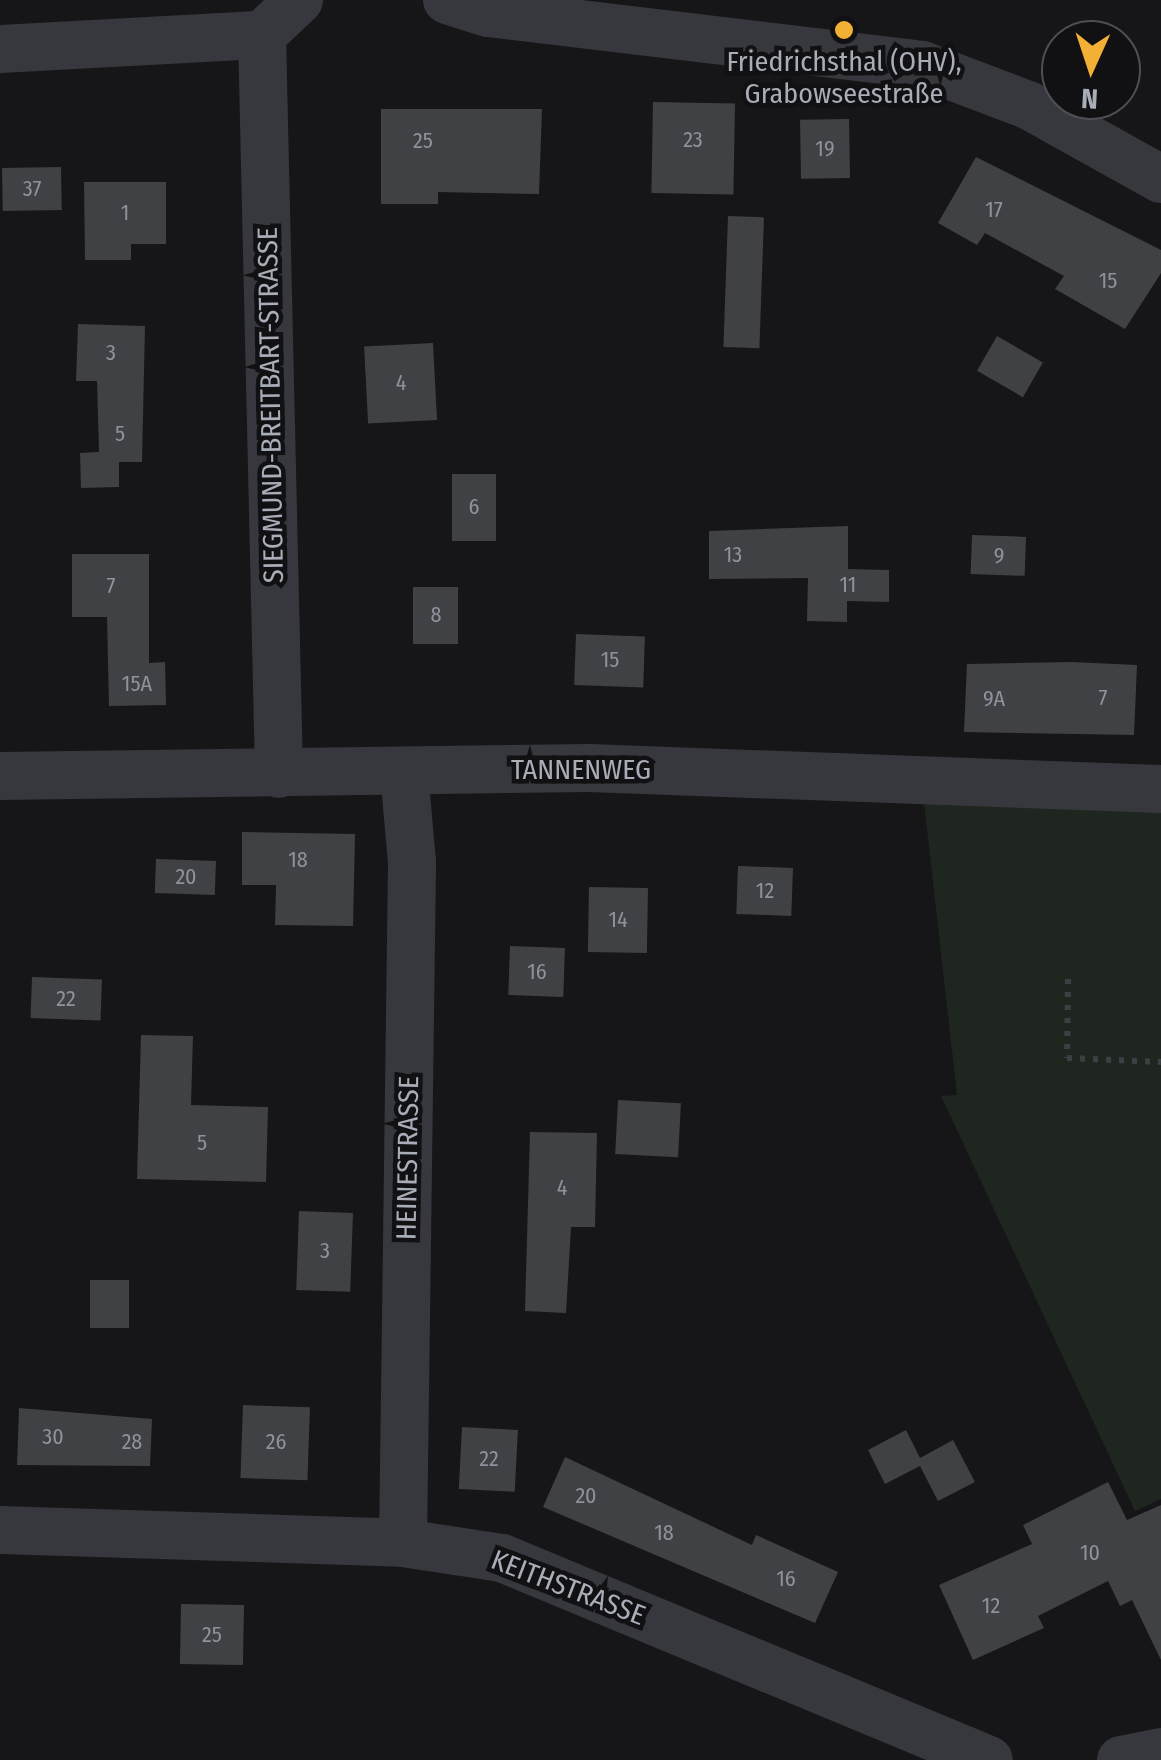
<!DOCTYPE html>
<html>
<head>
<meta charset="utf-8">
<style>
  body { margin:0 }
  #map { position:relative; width:1161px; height:1760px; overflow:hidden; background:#161618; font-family:"Fira Sans Condensed",sans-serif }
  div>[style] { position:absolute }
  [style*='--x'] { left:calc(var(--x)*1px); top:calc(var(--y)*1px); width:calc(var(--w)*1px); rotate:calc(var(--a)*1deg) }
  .green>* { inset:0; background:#1e261f }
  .building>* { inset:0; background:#404145; transform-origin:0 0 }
  .path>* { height:6px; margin-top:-3px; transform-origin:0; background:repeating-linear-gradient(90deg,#3d3f44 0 5px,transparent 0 13px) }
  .minor>* { height:48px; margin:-24px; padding:0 24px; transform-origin:24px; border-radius:24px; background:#37383d }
  .dots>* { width:28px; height:28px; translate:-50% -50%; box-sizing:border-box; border:5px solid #111113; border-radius:50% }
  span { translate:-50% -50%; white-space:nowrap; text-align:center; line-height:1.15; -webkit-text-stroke:9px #111113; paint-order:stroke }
  .number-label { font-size:22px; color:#8e929b }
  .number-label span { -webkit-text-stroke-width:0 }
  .poi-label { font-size:28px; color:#a8adb8 }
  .street-label { font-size:28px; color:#a8adb8 }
  .north { position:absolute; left:1041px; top:20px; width:100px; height:100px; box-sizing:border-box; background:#111113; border:2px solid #4d4f55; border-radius:50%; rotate:183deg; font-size:28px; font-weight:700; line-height:40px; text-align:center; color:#a8adb8 }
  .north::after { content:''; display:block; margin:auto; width:35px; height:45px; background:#f2b134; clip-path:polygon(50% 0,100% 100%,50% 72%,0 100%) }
</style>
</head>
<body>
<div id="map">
  <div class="green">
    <div style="clip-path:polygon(923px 794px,1161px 802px,1161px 1499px,1135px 1511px,941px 1096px,957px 1095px)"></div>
  </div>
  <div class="building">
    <div style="left:653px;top:102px;width:82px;height:91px;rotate:1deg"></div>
    <div style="clip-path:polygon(381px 109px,542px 109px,539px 194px,438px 192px,438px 204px,381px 204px)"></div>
    <div style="left:849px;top:119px;width:59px;height:49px;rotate:89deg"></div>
    <div style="clip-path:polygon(976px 157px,1161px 250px,1161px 273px,1125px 329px,1055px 289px,1064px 276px,985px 233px,977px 245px,938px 223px)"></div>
    <div style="left:61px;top:167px;width:43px;height:59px;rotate:89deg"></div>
    <div style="clip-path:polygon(84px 182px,166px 182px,166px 244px,131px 244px,131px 260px,85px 260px)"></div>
    <div style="left:728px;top:216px;width:36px;height:131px;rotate:2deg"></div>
    <div style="clip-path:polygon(78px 324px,145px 326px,142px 462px,119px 462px,119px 487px,81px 488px,80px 453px,99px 452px,97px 381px,76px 381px)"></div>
    <div style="left:997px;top:336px;width:53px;height:40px;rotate:30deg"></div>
    <div style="left:433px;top:343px;width:77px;height:69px;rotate:87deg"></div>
    <div style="left:452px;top:474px;width:44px;height:67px"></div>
    <div style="clip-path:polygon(848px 526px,848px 569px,889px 570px,889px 602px,847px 601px,847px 622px,807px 621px,808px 578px,709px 579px,709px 531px)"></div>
    <div style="left:972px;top:535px;width:54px;height:39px;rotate:2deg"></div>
    <div style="clip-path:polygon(72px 554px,149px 554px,149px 663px,165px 662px,166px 705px,109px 706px,107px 617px,72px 617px)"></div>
    <div style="left:413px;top:587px;width:45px;height:57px"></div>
    <div style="left:576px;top:634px;width:69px;height:51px;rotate:2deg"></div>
    <div style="clip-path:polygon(1072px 662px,1137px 665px,1134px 735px,964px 732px,967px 664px)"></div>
    <div style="clip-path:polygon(242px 832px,355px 834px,353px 926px,275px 925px,276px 885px,242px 885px)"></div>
    <div style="left:156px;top:859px;width:60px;height:34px;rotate:2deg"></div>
    <div style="left:738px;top:866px;width:55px;height:48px;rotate:2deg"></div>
    <div style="left:589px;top:887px;width:59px;height:65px;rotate:1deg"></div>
    <div style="left:510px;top:946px;width:55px;height:49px;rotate:2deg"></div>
    <div style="left:32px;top:977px;width:70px;height:41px;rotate:2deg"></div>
    <div style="clip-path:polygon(141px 1035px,193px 1036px,191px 1105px,268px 1107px,266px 1182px,137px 1179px)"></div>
    <div style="left:618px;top:1100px;width:63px;height:54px;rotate:3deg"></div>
    <div style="clip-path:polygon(530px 1132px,597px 1133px,595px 1227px,571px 1227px,566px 1313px,525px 1311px)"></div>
    <div style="left:299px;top:1211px;width:54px;height:79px;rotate:2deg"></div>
    <div style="left:90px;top:1280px;width:39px;height:48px"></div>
    <div style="left:243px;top:1405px;width:67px;height:73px;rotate:2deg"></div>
    <div style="clip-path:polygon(19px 1408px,152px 1419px,150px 1466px,17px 1465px)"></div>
    <div style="left:462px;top:1427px;width:56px;height:62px;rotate:3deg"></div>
    <div style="clip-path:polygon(906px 1430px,920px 1458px,953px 1440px,975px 1482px,938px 1501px,920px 1466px,885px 1484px,868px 1450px)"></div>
    <div style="clip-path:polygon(565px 1457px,752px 1545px,756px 1535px,838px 1572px,815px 1623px,543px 1507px)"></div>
    <div style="clip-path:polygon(1108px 1482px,1127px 1520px,1161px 1505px,1161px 1660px,1132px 1600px,1120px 1606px,1108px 1581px,1038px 1616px,1044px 1628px,973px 1660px,939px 1585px,1032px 1544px,1023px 1525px)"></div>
    <div style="left:181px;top:1604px;width:63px;height:60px;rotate:1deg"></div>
  </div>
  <div class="path">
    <div style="--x:1068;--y:979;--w:79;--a:90.7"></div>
    <div style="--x:1067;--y:1058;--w:94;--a:2.4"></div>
  </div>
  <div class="minor">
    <div style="--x:447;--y:0;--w:43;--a:17.6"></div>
    <div style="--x:488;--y:13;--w:437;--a:6.8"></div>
    <div style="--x:922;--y:65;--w:113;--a:20.7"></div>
    <div style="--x:1028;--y:105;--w:152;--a:29.1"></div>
    <div style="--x:262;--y:35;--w:739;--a:88.68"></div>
    <div style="--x:0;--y:49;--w:262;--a:-3.1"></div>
    <div style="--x:262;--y:35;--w:51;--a:-43.4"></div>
    <div style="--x:0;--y:776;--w:589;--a:-0.78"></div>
    <div style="--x:589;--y:768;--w:572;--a:2.1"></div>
    <div style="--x:0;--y:1530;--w:403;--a:1.8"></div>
    <div style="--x:403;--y:1543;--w:100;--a:8.6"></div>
    <div style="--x:502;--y:1558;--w:527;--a:22.53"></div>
    <div style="--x:403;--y:1543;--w:681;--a:-89.24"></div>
    <div style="--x:412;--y:862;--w:89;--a:-95.1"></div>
    <div style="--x:1121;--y:1760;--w:41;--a:-11.3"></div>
  </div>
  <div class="dots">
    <div style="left:844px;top:30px;background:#f2b134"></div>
  </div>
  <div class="number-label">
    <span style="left:693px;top:140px">23</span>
    <span style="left:423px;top:141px">25</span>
    <span style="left:825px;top:149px">19</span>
    <span style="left:32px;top:189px">37</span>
    <span style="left:994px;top:210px">17</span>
    <span style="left:125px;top:213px">1</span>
    <span style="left:1108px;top:281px">15</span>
    <span style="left:111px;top:353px">3</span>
    <span style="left:401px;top:383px">4</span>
    <span style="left:120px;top:434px">5</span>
    <span style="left:474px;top:507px">6</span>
    <span style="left:733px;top:555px">13</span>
    <span style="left:999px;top:556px">9</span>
    <span style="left:848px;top:585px">11</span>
    <span style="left:111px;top:586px">7</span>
    <span style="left:436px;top:615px">8</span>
    <span style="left:610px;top:660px">15</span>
    <span style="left:137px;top:684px">15A</span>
    <span style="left:1103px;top:698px">7</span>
    <span style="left:994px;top:699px">9A</span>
    <span style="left:298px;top:860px">18</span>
    <span style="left:186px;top:877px">20</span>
    <span style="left:765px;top:891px">12</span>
    <span style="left:618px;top:920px">14</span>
    <span style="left:537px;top:972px">16</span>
    <span style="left:66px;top:999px">22</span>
    <span style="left:202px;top:1143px">5</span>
    <span style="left:562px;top:1188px">4</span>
    <span style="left:325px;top:1251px">3</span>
    <span style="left:53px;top:1437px">30</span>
    <span style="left:132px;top:1442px">28</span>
    <span style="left:276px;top:1442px">26</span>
    <span style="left:489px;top:1459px">22</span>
    <span style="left:586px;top:1496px">20</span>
    <span style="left:664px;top:1533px">18</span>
    <span style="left:1090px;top:1553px">10</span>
    <span style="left:786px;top:1579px">16</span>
    <span style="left:991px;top:1606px">12</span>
    <span style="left:212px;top:1635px">25</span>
  </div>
  <div class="poi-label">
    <span style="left:844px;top:78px">Friedrichsthal (OHV),<br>Grabowseestraße</span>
  </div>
  <div class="street-label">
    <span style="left:271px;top:405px;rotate:-91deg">SIEGMUND-BREITBART-STRASSE</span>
    <span style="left:581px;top:770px">TANNENWEG</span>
    <span style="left:408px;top:1158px;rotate:-89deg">HEINESTRASSE</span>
    <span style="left:568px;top:1588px;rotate:21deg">KEITHSTRASSE</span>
  </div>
  <div class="north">N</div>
</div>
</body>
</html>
